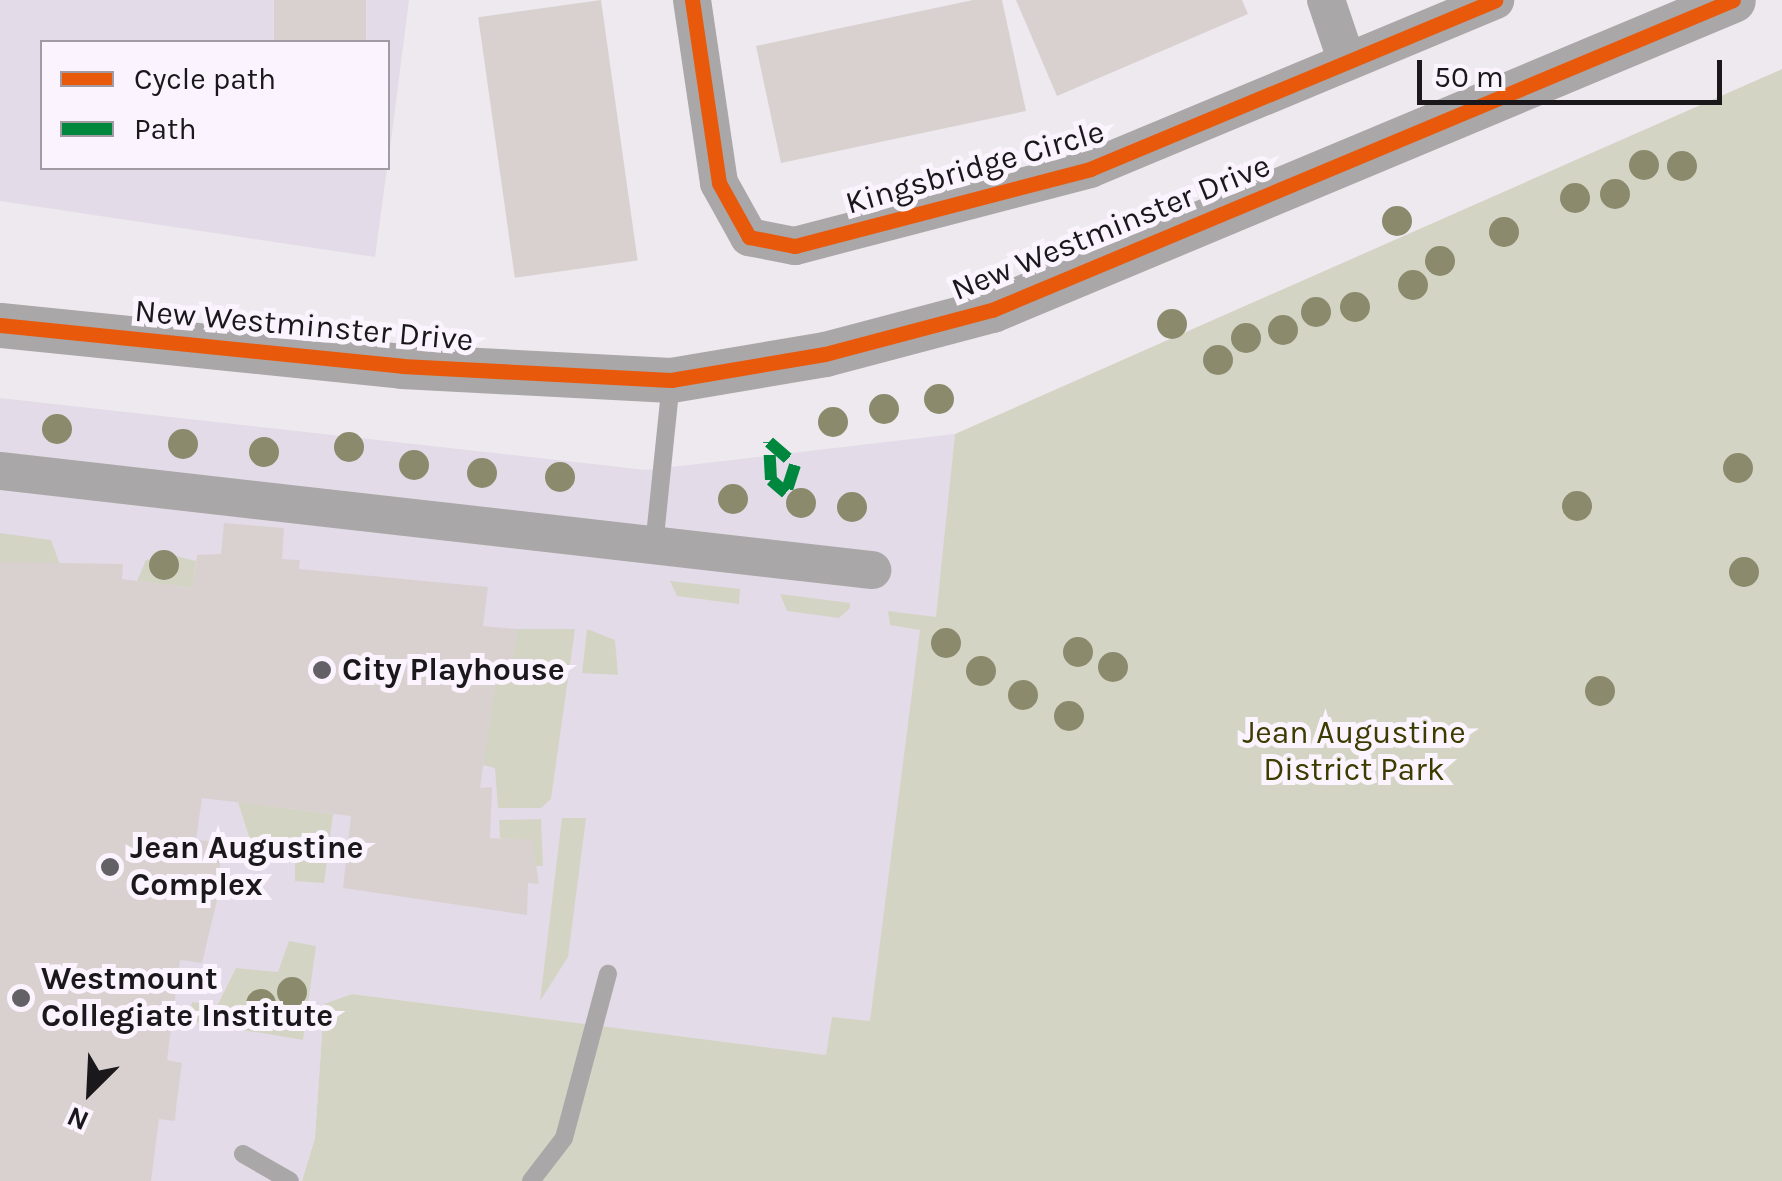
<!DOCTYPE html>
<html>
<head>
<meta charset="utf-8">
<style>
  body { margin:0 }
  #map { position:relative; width:1782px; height:1181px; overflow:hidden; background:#ede9ee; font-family:Karla,sans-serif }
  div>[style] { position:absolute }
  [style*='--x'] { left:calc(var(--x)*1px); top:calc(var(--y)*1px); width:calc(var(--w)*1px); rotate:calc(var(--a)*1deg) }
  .built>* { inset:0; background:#e3dbe7 }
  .green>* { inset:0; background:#d4d4c5 }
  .building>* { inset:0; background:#d9d1d0; transform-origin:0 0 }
  .service>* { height:18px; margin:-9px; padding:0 9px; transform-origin:9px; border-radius:9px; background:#aaa7a8 }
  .minor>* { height:38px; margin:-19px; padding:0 19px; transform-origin:19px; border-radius:19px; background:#aaa7a8 }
  .tertiary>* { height:45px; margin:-22.5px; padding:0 22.5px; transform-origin:22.5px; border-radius:22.5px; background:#aaa7a8 }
  .quiet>* { height:12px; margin-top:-6px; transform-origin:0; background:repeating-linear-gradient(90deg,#00873e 0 25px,transparent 0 37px) }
  .cycleway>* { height:15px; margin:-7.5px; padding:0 7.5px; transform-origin:7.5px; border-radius:7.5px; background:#e8590c }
  .trees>* { width:30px; height:30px; margin:-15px; border-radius:50%; background:#8c8a6c }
  .dots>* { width:28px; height:28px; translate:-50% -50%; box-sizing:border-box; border:5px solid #fbf4ff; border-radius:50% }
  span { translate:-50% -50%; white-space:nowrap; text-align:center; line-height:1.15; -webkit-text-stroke:10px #fbf4ff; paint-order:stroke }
  .street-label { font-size:32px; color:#1b181c }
  .poi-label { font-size:32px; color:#1b181c; font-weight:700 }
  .left { translate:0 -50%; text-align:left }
  .park-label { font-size:32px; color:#3c3c01 }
  .legend { position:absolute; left:40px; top:40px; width:350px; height:130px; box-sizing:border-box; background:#fbf4ff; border:2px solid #a19ca4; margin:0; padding:12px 18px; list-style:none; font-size:30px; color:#1b181c }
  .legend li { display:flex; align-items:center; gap:20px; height:50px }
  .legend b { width:50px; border:2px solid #a19ca4 }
  .north { position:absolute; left:40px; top:1041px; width:100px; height:100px; -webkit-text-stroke:8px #fbf4ff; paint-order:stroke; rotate:204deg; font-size:28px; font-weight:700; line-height:40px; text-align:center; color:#1b181c }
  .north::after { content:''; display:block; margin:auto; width:35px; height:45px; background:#1b181c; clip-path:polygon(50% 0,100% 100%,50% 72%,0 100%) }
  .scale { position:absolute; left:1417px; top:60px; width:305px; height:45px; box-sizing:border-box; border:5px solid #1b181c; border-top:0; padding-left:12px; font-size:30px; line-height:35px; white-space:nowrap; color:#1b181c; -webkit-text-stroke:8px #fbf4ff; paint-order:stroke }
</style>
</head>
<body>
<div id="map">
  <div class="built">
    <div style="clip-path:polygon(0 0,409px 0,388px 164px,388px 42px,42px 42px,42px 168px,387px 168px,375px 257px,0 201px)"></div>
    <div style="clip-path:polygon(0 398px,646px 470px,955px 434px,897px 1077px,825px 1055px,352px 994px,324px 1005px,315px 1138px,302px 1181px,0 1181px)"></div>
  </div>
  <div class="green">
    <div style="clip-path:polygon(1782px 69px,1782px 1181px,302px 1181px,315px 1138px,324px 1004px,352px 994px,826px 1055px,832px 1017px,870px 1021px,920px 630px,890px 625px,888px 611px,936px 617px,955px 434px)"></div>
    <div style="clip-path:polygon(0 533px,51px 540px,62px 570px,0 562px)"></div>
    <div style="clip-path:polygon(172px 555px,196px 561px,193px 588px,137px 581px,146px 560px)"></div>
    <div style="clip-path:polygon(670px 581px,740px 589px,739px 604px,677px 596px)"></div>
    <div style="clip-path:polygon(780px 594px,850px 603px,850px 608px,839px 618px,787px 611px)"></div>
    <div style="clip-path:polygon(517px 629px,575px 629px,551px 799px,541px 808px,498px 808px,495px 768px,483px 765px,498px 662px,512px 664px)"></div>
    <div style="clip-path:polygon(587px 629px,615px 640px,618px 675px,582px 673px)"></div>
    <div style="clip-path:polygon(238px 802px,333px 814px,324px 883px,295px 881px,295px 855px,252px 846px)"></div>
    <div style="clip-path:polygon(562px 818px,586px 818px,568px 957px,540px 1001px)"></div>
    <div style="clip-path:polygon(541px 819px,543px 866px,530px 866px,531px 841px,500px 838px,499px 820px)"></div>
    <div style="clip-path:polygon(289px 941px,316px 946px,303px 1040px,189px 1021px,192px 1002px,217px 1006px,236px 968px,278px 972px)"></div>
  </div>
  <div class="building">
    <div style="left:274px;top:0;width:92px;height:42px"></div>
    <div style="left:601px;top:0;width:263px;height:124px;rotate:82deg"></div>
    <div style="clip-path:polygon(973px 0,1002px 0,1026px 111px,781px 163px,756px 46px)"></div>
    <div style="clip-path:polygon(1016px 0,1242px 0,1248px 14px,1057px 96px)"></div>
    <div style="clip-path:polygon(224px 523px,284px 528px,282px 559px,300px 560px,299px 569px,488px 587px,483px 626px,517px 629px,512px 665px,498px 662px,480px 788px,492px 787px,490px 838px,532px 840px,539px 884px,528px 883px,527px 915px,343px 888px,351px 816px,202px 798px,196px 840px,221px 842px,219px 892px,202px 963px,180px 960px,167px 1060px,182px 1063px,176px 1108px,175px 1121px,159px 1119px,151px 1181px,0 1181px,0 562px,123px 564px,122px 579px,193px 588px,197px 555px,221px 554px)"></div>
  </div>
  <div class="service">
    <div style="--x:654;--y:546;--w:166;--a:-84.1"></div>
    <div style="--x:243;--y:1154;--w:54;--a:29.9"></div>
    <div style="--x:531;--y:1181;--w:54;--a:-52.5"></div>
    <div style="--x:564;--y:1138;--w:170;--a:-75"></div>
  </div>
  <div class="minor">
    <div style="--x:692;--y:0;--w:185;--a:81.6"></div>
    <div style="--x:719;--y:183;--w:62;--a:60.9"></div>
    <div style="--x:749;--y:237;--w:47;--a:11.1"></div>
    <div style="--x:795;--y:246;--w:305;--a:-14.6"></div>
    <div style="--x:1090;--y:169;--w:439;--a:-22.6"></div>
    <div style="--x:1326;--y:0;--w:62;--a:71.3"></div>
    <div style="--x:0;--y:471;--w:878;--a:6.48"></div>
  </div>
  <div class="tertiary">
    <div style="--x:0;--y:325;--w:404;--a:5.8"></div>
    <div style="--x:402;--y:366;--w:269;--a:3"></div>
    <div style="--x:671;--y:380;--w:156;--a:-9.6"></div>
    <div style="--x:825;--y:354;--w:173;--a:-14.8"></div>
    <div style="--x:992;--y:310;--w:803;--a:-22.7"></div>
  </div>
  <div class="quiet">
    <div style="--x:769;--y:442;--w:35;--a:41"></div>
    <div style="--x:795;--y:465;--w:29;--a:108"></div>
    <div style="--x:786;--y:493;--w:20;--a:-139"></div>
    <div style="--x:771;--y:480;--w:38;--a:-93"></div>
  </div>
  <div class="cycleway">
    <div style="--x:692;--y:0;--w:185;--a:81.6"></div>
    <div style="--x:719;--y:183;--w:62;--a:60.9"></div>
    <div style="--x:749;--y:237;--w:47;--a:11.1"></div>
    <div style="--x:795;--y:246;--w:305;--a:-14.6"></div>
    <div style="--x:1090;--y:169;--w:439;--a:-22.6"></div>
    <div style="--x:0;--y:325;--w:404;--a:5.8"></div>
    <div style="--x:402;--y:366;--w:269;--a:3"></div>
    <div style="--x:671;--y:380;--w:156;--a:-9.6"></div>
    <div style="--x:825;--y:354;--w:173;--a:-14.8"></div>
    <div style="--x:992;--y:310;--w:803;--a:-22.7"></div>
  </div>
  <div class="trees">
    <div style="left:1644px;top:165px"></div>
    <div style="left:1682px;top:166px"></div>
    <div style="left:1615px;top:194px"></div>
    <div style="left:1575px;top:198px"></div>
    <div style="left:1397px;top:221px"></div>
    <div style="left:1504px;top:232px"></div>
    <div style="left:1440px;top:261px"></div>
    <div style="left:1413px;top:285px"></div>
    <div style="left:1355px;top:307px"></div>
    <div style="left:1316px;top:312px"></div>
    <div style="left:1172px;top:324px"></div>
    <div style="left:1283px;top:330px"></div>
    <div style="left:1246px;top:338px"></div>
    <div style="left:1218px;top:360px"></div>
    <div style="left:939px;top:399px"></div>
    <div style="left:884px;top:409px"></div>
    <div style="left:833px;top:422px"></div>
    <div style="left:57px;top:429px"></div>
    <div style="left:183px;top:444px"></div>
    <div style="left:349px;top:447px"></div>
    <div style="left:264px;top:452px"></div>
    <div style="left:414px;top:465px"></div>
    <div style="left:1738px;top:468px"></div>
    <div style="left:482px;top:473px"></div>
    <div style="left:560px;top:477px"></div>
    <div style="left:733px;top:499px"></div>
    <div style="left:801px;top:503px"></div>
    <div style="left:1577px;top:506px"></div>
    <div style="left:852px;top:507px"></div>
    <div style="left:164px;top:565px"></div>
    <div style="left:1744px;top:572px"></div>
    <div style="left:946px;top:643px"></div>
    <div style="left:1078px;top:652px"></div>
    <div style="left:1113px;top:667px"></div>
    <div style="left:981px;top:671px"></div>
    <div style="left:1600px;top:691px"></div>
    <div style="left:1023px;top:695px"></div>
    <div style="left:1069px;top:716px"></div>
    <div style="left:292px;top:992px"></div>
    <div style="left:261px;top:1004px"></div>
  </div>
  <div class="dots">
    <div style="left:322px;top:670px;background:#646166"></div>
    <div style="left:110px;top:867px;background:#646166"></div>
    <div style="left:21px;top:998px;background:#646166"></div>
  </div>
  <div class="street-label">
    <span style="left:975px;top:168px;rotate:-16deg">Kingsbridge Circle</span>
    <span style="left:1111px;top:228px;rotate:-22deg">New Westminster Drive</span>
    <span style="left:304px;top:326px;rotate:5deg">New Westminster Drive</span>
  </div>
  <div class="poi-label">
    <span class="left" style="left:342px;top:670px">City Playhouse</span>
    <span class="left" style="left:130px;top:867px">Jean Augustine<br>Complex</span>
    <span class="left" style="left:41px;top:998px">Westmount<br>Collegiate Institute</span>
  </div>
  <div class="park-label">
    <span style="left:1354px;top:752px">Jean Augustine<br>District Park</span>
  </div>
  <ul class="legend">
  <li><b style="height:12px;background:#e8590c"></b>Cycle path</li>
  <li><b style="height:12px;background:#00873e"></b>Path</li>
  </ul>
  <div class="north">N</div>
  <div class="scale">50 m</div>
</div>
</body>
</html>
